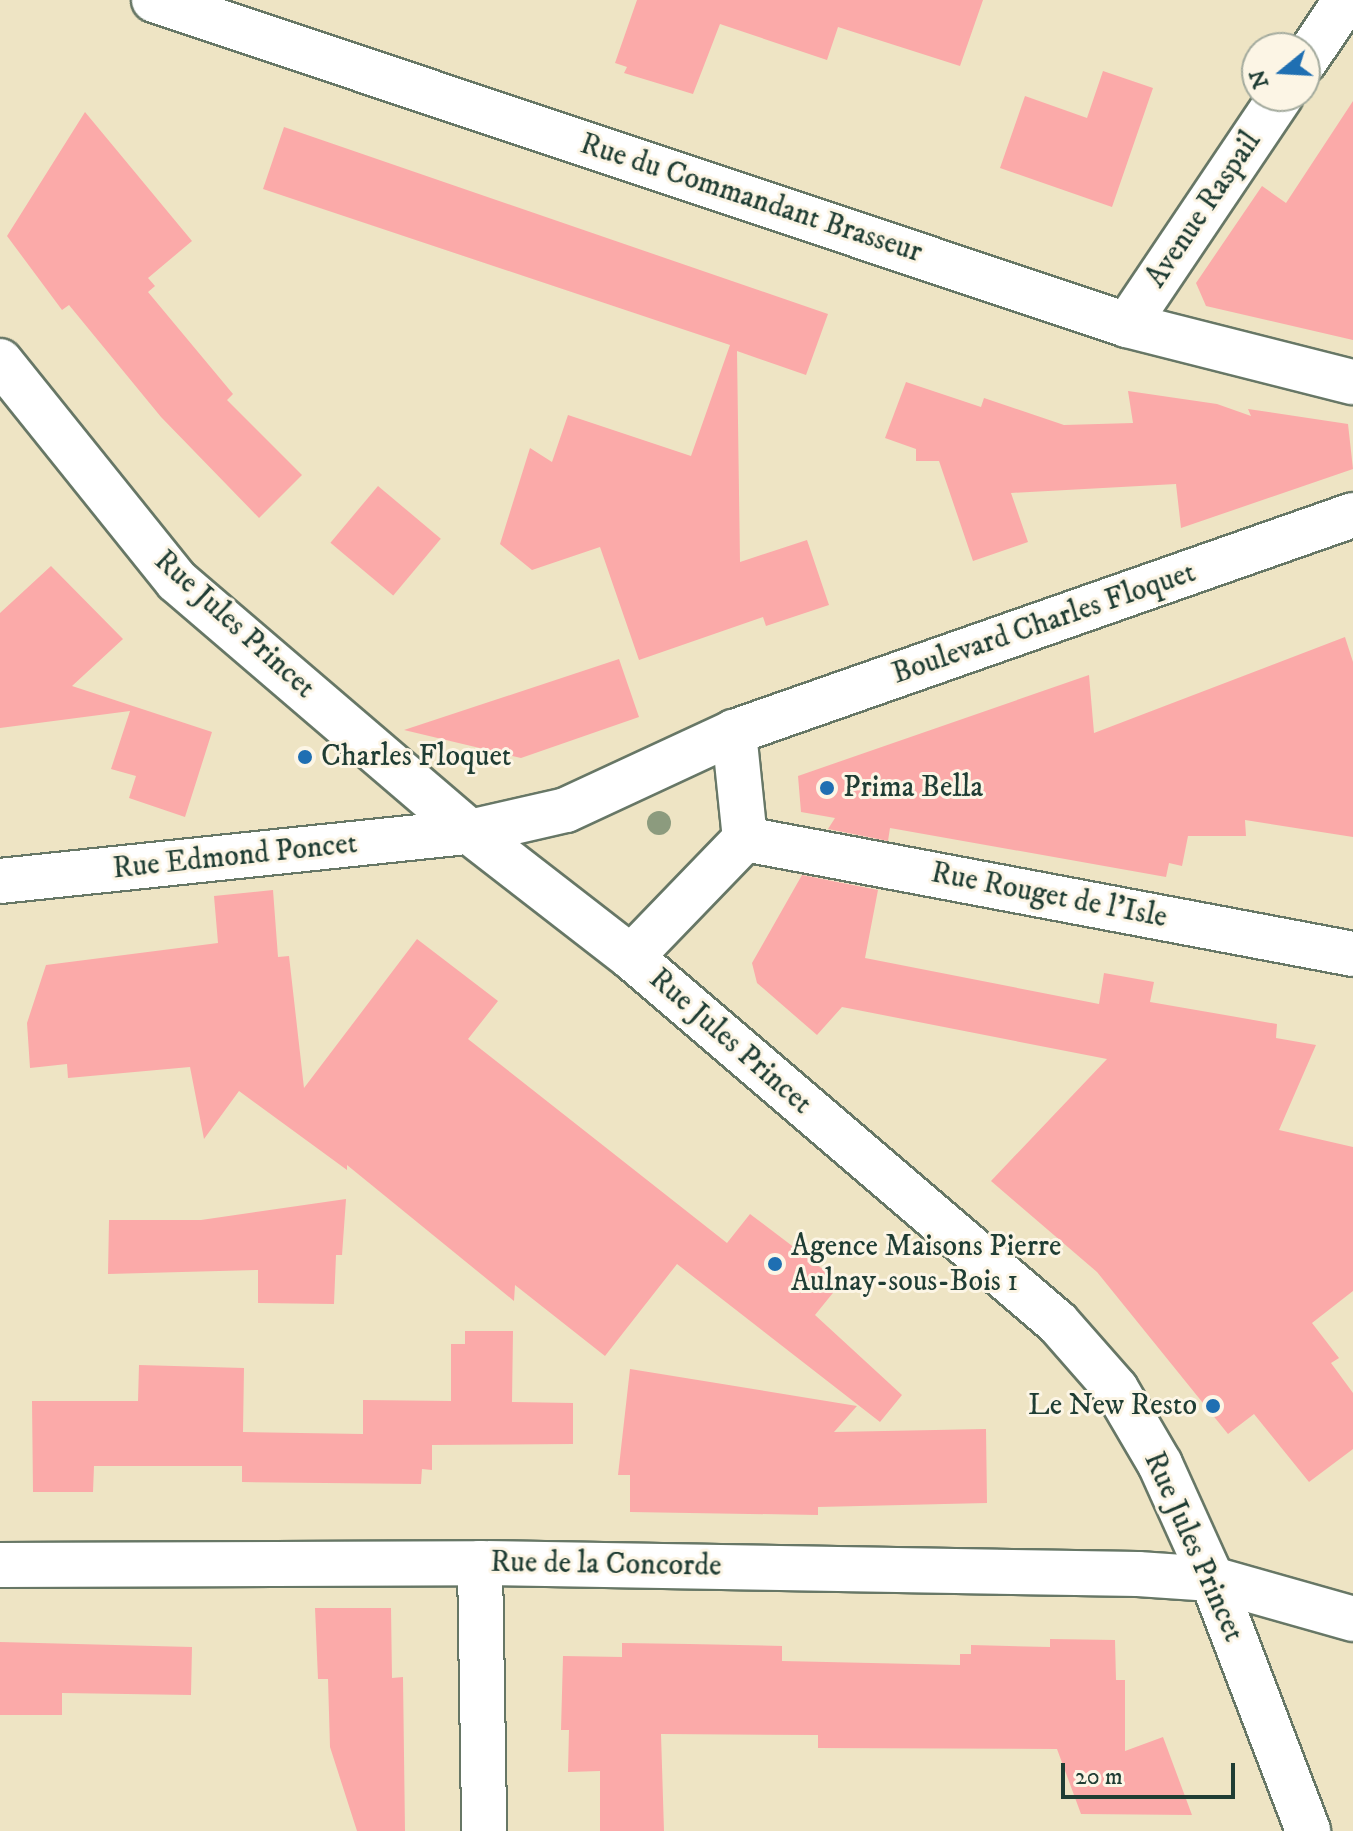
<!DOCTYPE html>
<html>
<head>
<meta charset="utf-8">
<style>
  body { margin:0 }
  #map { position:relative; width:1353px; height:1831px; overflow:hidden; background:#eee4c4; font-family:"IM FELL DW Pica",serif }
  div>[style] { position:absolute }
  [style*='--x'] { left:calc(var(--x)*1px); top:calc(var(--y)*1px); width:calc(var(--w)*1px); rotate:calc(var(--a)*1deg) }
  .building>* { inset:0; background:#fbaaa9; transform-origin:0 0 }
  .roads { filter:drop-shadow(2px 0 #677766) drop-shadow(-2px 0 #677766) drop-shadow(0 2px #677766) drop-shadow(0 -2px #677766) }
  .minor>* { height:44px; margin:-22px; padding:0 22px; transform-origin:22px; border-radius:22px; background:#fff }
  .major>* { height:44px; margin:-22px; padding:0 22px; transform-origin:22px; border-radius:22px; background:#fff }
  .trees>* { width:24px; height:24px; margin:-12px; border-radius:50%; background:#8c9b7e }
  .dots>* { width:22px; height:22px; translate:-50% -50%; box-sizing:border-box; border:4px solid #fcf5e5; border-radius:50% }
  span { translate:-50% -50%; white-space:nowrap; text-align:center; line-height:1.15; -webkit-text-stroke:6px #fcf5e5; paint-order:stroke }
  .street-label { font-size:30px; color:#1f3d34 }
  .poi-label { font-size:30px; color:#1f3d34 }
  .left { translate:0 -50%; text-align:left }
  .right { translate:-100% -50%; text-align:right }
  .north { position:absolute; left:1241px; top:32px; width:80px; height:80px; box-sizing:border-box; background:#fcf5e5; border:2px solid #a4ab9e; border-radius:50%; rotate:252deg; font-size:22px; font-weight:700; line-height:32px; text-align:center; color:#1f3d34 }
  .north::after { content:''; display:block; margin:auto; width:28px; height:36px; background:#1f6fb2; clip-path:polygon(50% 0,100% 100%,50% 72%,0 100%) }
  .scale { position:absolute; left:1061px; top:1763px; width:174px; height:36px; box-sizing:border-box; border:4px solid #1f3d34; border-top:0; padding-left:10px; font-size:24px; line-height:28px; white-space:nowrap; color:#1f3d34; -webkit-text-stroke:6px #fcf5e5; paint-order:stroke }
</style>
</head>
<body>
<div id="map">
  <div class="building">
    <div style="clip-path:polygon(637px 0,983px 0,960px 66px,838px 27px,827px 60px,720px 24px,693px 94px,624px 73px,627px 67px,615px 63px)"></div>
    <div style="clip-path:polygon(1103px 71px,1153px 88px,1112px 207px,1000px 168px,1025px 96px,1087px 118px)"></div>
    <div style="clip-path:polygon(1353px 101px,1353px 340px,1206px 306px,1196px 283px,1262px 186px,1286px 203px)"></div>
    <div style="clip-path:polygon(85px 112px,192px 241px,148px 278px,155px 286px,148px 292px,233px 394px,227px 400px,302px 475px,259px 518px,161px 417px,69px 305px,62px 310px,7px 236px)"></div>
    <div style="clip-path:polygon(284px 127px,828px 314px,806px 375px,737px 351px,740px 562px,807px 540px,829px 605px,766px 626px,763px 617px,639px 660px,600px 547px,532px 570px,500px 544px,530px 448px,552px 462px,568px 415px,691px 456px,730px 345px,263px 189px)"></div>
    <div style="clip-path:polygon(906px 382px,981px 407px,984px 398px,1064px 425px,1133px 423px,1128px 391px,1217px 404px,1251px 416px,1248px 409px,1348px 424px,1353px 469px,1181px 528px,1176px 484px,1011px 493px,1028px 542px,973px 561px,939px 461px,916px 461px,916px 449px,885px 438px)"></div>
    <div style="left:378px;top:486px;width:82px;height:74px;rotate:40deg"></div>
    <div style="clip-path:polygon(51px 566px,123px 639px,72px 686px,212px 732px,185px 817px,129px 798px,136px 776px,111px 769px,130px 711px,0 728px,0 613px)"></div>
    <div style="clip-path:polygon(1345px 637px,1353px 662px,1353px 837px,1245px 820px,1246px 836px,1188px 836px,1182px 866px,1169px 863px,1166px 877px,890px 828px,888px 841px,828px 829px,835px 818px,801px 812px,798px 776px,1089px 675px,1094px 733px)"></div>
    <div style="clip-path:polygon(619px 659px,639px 717px,521px 758px,404px 730px)"></div>
    <div style="clip-path:polygon(802px 875px,878px 890px,865px 958px,1099px 1004px,1104px 973px,1154px 982px,1150px 1002px,1277px 1024px,1276px 1038px,1316px 1045px,1279px 1130px,1353px 1147px,1353px 1291px,1312px 1323px,1339px 1358px,1331px 1363px,1353px 1393px,1353px 1449px,1309px 1482px,1254px 1414px,1228px 1434px,1097px 1272px,991px 1181px,1107px 1059px,842px 1007px,817px 1035px,757px 983px,752px 963px)"></div>
    <div style="clip-path:polygon(273px 890px,278px 957px,289px 956px,304px 1088px,417px 939px,498px 1001px,468px 1039px,727px 1243px,750px 1214px,841px 1283px,815px 1315px,902px 1395px,880px 1422px,677px 1264px,605px 1356px,515px 1285px,514px 1301px,347px 1165px,347px 1170px,239px 1091px,204px 1139px,190px 1067px,68px 1078px,67px 1064px,30px 1068px,27px 1023px,46px 965px,218px 943px,214px 896px)"></div>
    <div style="clip-path:polygon(346px 1199px,342px 1255px,336px 1255px,334px 1304px,258px 1303px,258px 1270px,108px 1274px,109px 1220px,201px 1220px)"></div>
    <div style="clip-path:polygon(465px 1331px,513px 1331px,512px 1402px,573px 1403px,573px 1444px,432px 1445px,432px 1470px,422px 1469px,421px 1484px,242px 1482px,242px 1466px,94px 1466px,93px 1492px,33px 1492px,32px 1401px,138px 1401px,139px 1365px,244px 1368px,243px 1432px,363px 1434px,363px 1400px,451px 1401px,451px 1344px,465px 1344px)"></div>
    <div style="clip-path:polygon(630px 1369px,857px 1406px,834px 1432px,986px 1429px,987px 1503px,818px 1507px,818px 1515px,630px 1512px,630px 1475px,618px 1475px)"></div>
    <div style="clip-path:polygon(315px 1608px,391px 1608px,392px 1678px,403px 1677px,405px 1831px,357px 1831px,330px 1747px,328px 1679px,318px 1679px)"></div>
    <div style="clip-path:polygon(1050px 1639px,1115px 1640px,1116px 1680px,1125px 1680px,1125px 1751px,1163px 1737px,1192px 1815px,1081px 1814px,1057px 1749px,818px 1748px,818px 1735px,661px 1734px,664px 1831px,600px 1831px,600px 1771px,568px 1772px,569px 1730px,561px 1730px,563px 1656px,622px 1657px,622px 1643px,689px 1644px,782px 1646px,782px 1661px,960px 1665px,960px 1654px,971px 1654px,971px 1645px,1050px 1647px)"></div>
    <div style="clip-path:polygon(0 1642px,192px 1647px,191px 1695px,62px 1693px,62px 1715px,0 1715px)"></div>
  </div>
  <div class="roads">
    <div class="minor">
      <div style="--x:154;--y:0;--w:1026;--a:18.47"></div>
      <div style="--x:1127;--y:325;--w:233;--a:14.2"></div>
      <div style="--x:1305;--y:61;--w:73;--a:-56.1"></div>
      <div style="--x:1127;--y:325;--w:276;--a:-56.1"></div>
      <div style="--x:745;--y:839;--w:619;--a:10.71"></div>
      <div style="--x:0;--y:881;--w:473;--a:-6"></div>
      <div style="--x:470;--y:832;--w:98;--a:-12.9"></div>
      <div style="--x:566;--y:810;--w:185;--a:-24.9"></div>
      <div style="--x:734;--y:732;--w:656;--a:-19.32"></div>
      <div style="--x:631;--y:957;--w:164;--a:-46"></div>
      <div style="--x:745;--y:839;--w:108;--a:-95.9"></div>
      <div style="--x:480;--y:1563;--w:268;--a:89.1"></div>
      <div style="--x:0;--y:1565;--w:480;--a:-0.2"></div>
      <div style="--x:480;--y:1563;--w:658;--a:0.96"></div>
      <div style="--x:1138;--y:1574;--w:74;--a:3.9"></div>
      <div style="--x:1212;--y:1579;--w:147;--a:15.8"></div>
    </div>
    <div class="major">
      <div style="--x:0;--y:361;--w:282;--a:51.2"></div>
      <div style="--x:177;--y:581;--w:386;--a:40.6"></div>
      <div style="--x:470;--y:832;--w:204;--a:37.8"></div>
      <div style="--x:631;--y:957;--w:562;--a:40.6"></div>
      <div style="--x:1058;--y:1323;--w:88;--a:48.7"></div>
      <div style="--x:1116;--y:1389;--w:87;--a:59.6"></div>
      <div style="--x:1160;--y:1464;--w:126;--a:65.7"></div>
      <div style="--x:1212;--y:1579;--w:270;--a:69.1"></div>
    </div>
  </div>
  <div class="trees">
    <div style="left:659px;top:823px"></div>
  </div>
  <div class="dots">
    <div style="left:305px;top:757px;background:#1f6fb2"></div>
    <div style="left:827px;top:788px;background:#1f6fb2"></div>
    <div style="left:775px;top:1264px;background:#1f6fb2"></div>
    <div style="left:1213px;top:1406px;background:#1f6fb2"></div>
  </div>
  <div class="street-label">
    <span style="left:751px;top:199px;rotate:18deg">Rue du Commandant Brasseur</span>
    <span style="left:1204px;top:210px;rotate:-56deg">Avenue Raspail</span>
    <span style="left:1044px;top:624px;rotate:-19deg">Boulevard Charles Floquet</span>
    <span style="left:234px;top:625px;rotate:42deg">Rue Jules Princet</span>
    <span style="left:235px;top:857px;rotate:-6deg">Rue Edmond Poncet</span>
    <span style="left:1049px;top:896px;rotate:11deg">Rue Rouget de l'Isle</span>
    <span style="left:730px;top:1042px;rotate:41deg">Rue Jules Princet</span>
    <span style="left:1193px;top:1547px;rotate:66deg">Rue Jules Princet</span>
    <span style="left:606px;top:1565px;rotate:1deg">Rue de la Concorde</span>
  </div>
  <div class="poi-label">
    <span class="left" style="left:321px;top:757px">Charles Floquet</span>
    <span class="left" style="left:843px;top:788px">Prima Bella</span>
    <span class="left" style="left:791px;top:1264px">Agence Maisons Pierre<br>Aulnay-sous-Bois 1</span>
    <span class="right" style="left:1197px;top:1406px">Le New Resto</span>
  </div>
  <div class="north">N</div>
  <div class="scale">20 m</div>
</div>
</body>
</html>
